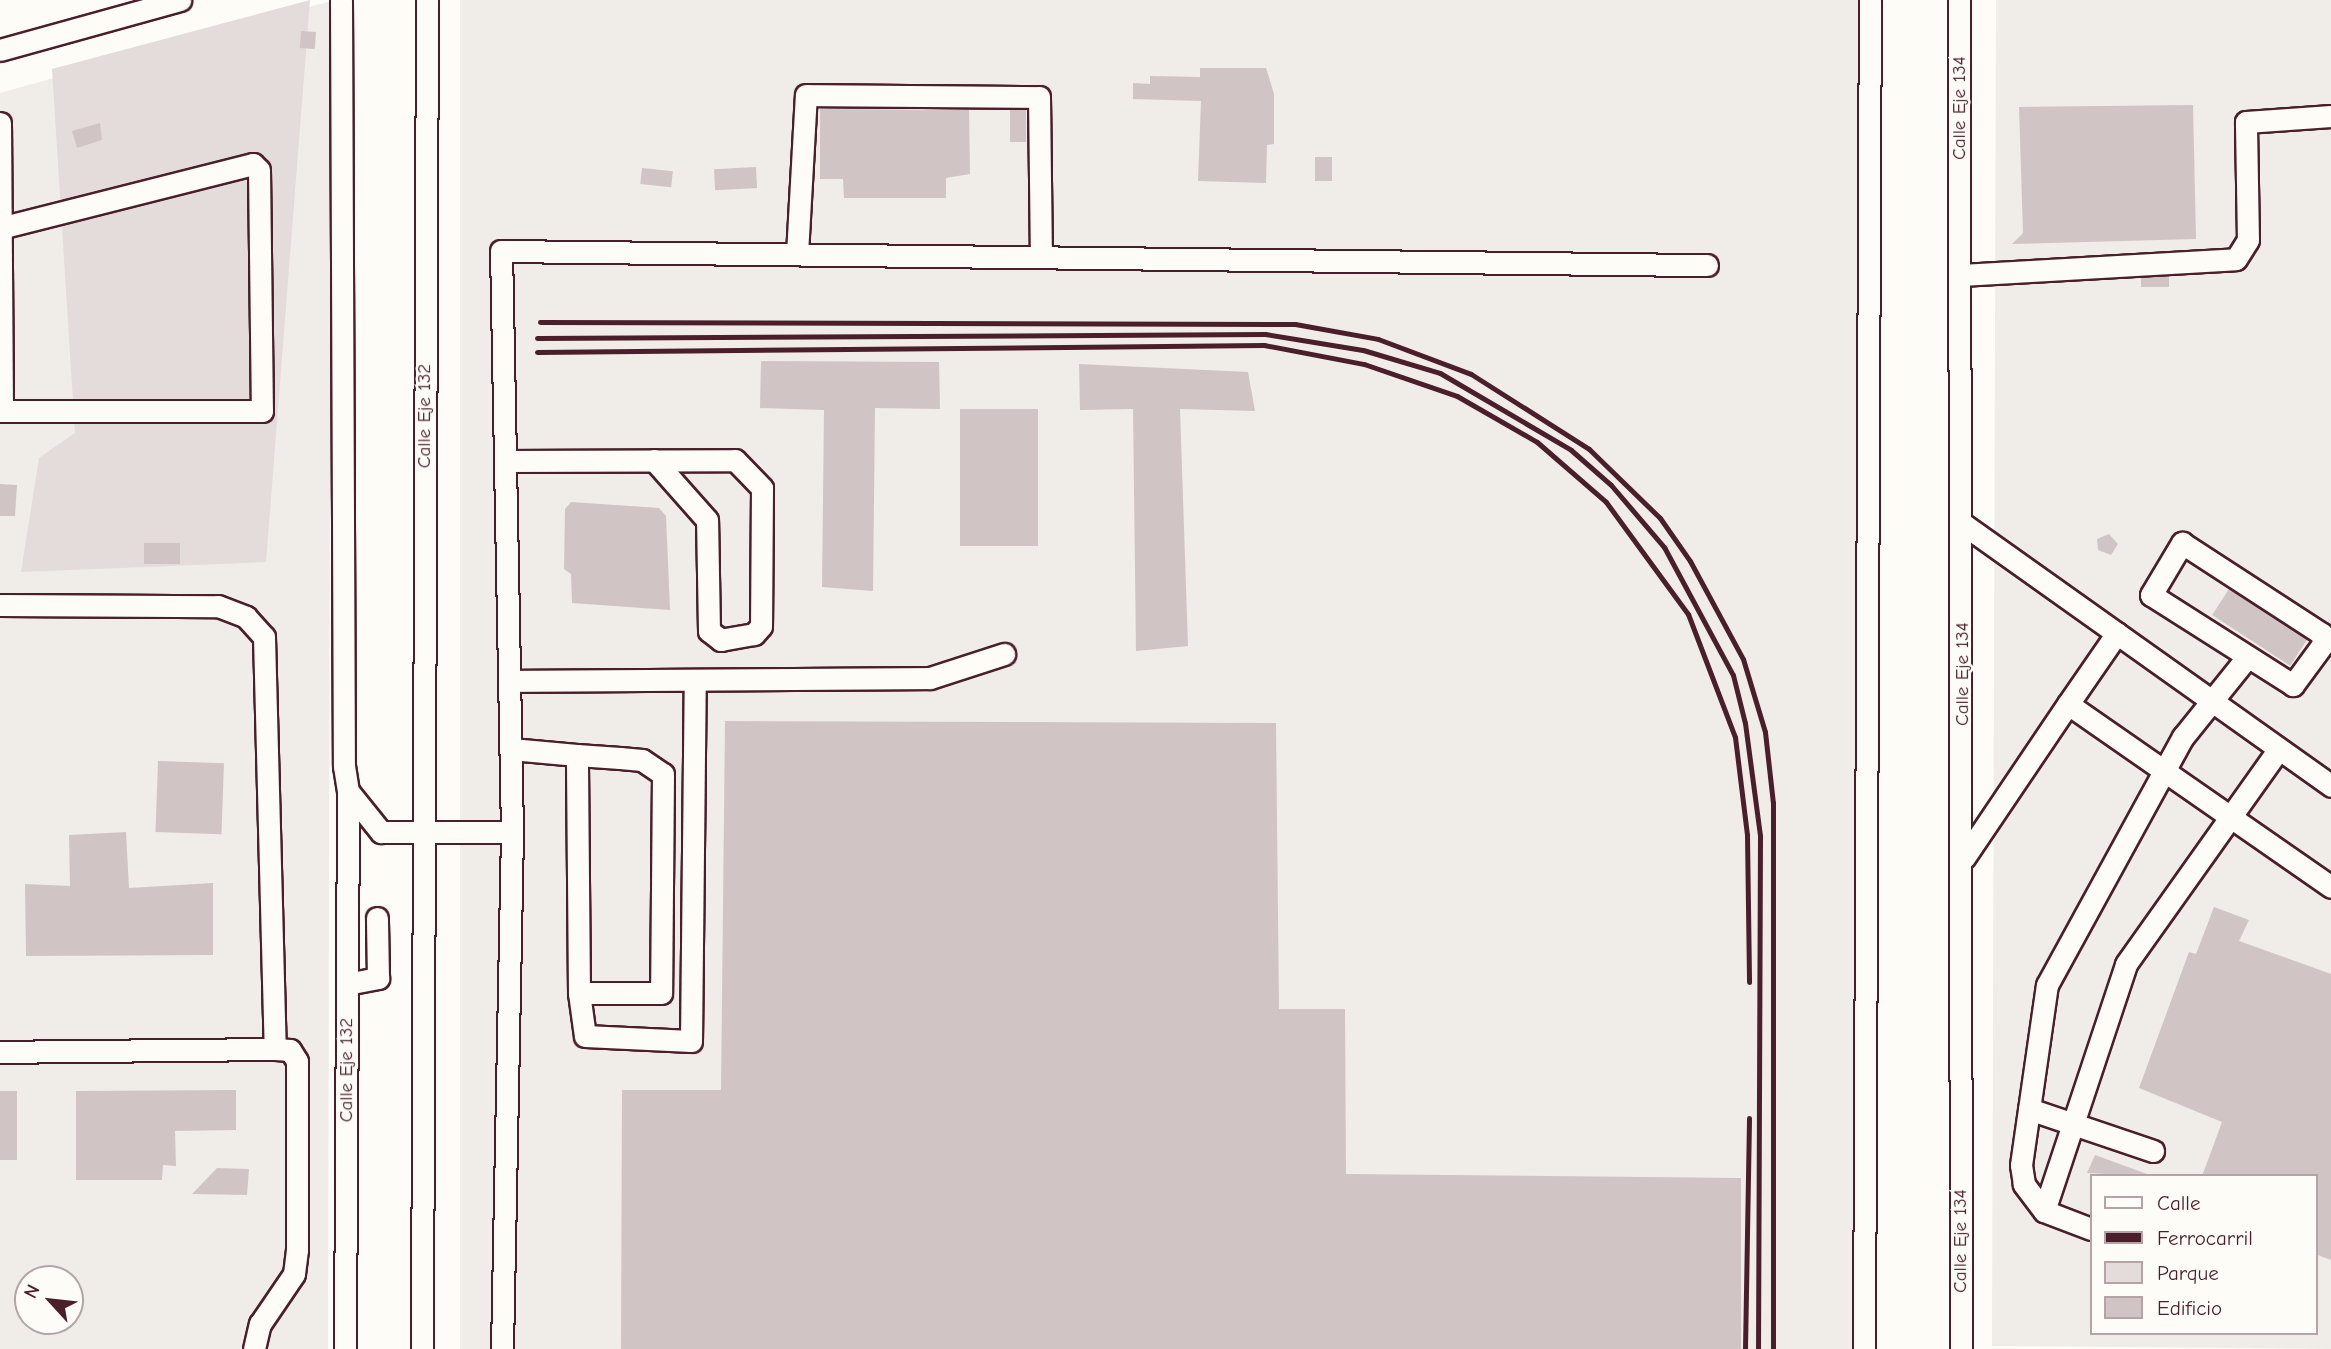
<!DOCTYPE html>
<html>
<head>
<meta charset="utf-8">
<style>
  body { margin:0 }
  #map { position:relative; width:2331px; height:1349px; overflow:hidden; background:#fdfcf7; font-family:"Comic Neue",sans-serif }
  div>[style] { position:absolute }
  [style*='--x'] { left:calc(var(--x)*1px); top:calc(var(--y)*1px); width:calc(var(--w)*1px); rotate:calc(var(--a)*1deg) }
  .built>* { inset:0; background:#f0ece8; transform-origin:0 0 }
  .green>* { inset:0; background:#e3dcda }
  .building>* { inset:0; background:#d0c5c4; transform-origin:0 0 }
  .roads { filter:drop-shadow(2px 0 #4a1f2b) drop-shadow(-2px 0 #4a1f2b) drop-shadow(0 2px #4a1f2b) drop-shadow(0 -2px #4a1f2b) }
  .minor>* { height:21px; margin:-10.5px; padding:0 10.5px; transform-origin:10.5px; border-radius:10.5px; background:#fdfcf7 }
  .rail>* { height:5px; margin:-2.5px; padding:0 2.5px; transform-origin:2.5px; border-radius:2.5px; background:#4a1f2b }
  span { translate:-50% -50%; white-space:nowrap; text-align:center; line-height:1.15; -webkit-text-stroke:5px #fdfcf7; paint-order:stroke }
  .street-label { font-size:19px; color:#4a1f2b }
  .legend { position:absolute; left:2090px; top:1174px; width:228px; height:161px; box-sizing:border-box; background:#fdfcf7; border:2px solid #b5a4a5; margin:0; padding:9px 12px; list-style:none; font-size:21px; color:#4a1f2b }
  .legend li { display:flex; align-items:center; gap:14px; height:35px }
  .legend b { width:35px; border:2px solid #b5a4a5 }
  .north { position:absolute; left:14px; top:1265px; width:70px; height:70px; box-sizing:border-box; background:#fdfcf7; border:2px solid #b5a4a5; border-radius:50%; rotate:297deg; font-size:19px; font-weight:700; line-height:28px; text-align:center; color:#4a1f2b }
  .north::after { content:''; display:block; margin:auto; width:24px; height:32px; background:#4a1f2b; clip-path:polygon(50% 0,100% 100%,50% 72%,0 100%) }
</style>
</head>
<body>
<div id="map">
  <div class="built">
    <div style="left:460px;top:0;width:1405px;height:1349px"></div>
    <div style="clip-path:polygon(evenodd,1996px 0,2331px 0,2331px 1349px,1992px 1346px,1996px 0,2091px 1176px,2315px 1176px,2315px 1333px,2091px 1333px,2091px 1176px)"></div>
    <div style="clip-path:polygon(evenodd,331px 1px,328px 1349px,0 1349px,0 93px,331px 1px,28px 1279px,70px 1279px,70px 1321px,28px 1321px,28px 1279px)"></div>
  </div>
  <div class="green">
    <div style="clip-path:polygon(310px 0,266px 562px,21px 572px,39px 458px,75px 433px,52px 69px)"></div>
  </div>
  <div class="building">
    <div style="left:301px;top:31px;width:15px;height:17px;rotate:4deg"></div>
    <div style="clip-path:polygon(1200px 68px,1266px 68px,1274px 94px,1274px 144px,1267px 145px,1266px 183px,1198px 181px,1201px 101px,1133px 99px,1133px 83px,1150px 84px,1150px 76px,1200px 77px)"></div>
    <div style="clip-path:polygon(2193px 105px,2196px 239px,2012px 244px,2023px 233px,2019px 107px)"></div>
    <div style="clip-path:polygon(820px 109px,969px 110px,970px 174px,946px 178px,946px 198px,844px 198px,843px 179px,820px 179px)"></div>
    <div style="left:1010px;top:110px;width:16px;height:32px"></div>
    <div style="clip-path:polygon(100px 123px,102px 140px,77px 148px,72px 131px)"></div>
    <div style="left:1315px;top:157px;width:17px;height:24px"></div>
    <div style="left:756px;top:167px;width:21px;height:42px;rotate:87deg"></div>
    <div style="left:642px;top:168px;width:31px;height:16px;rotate:6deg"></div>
    <div style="left:2169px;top:276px;width:11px;height:28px;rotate:90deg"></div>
    <div style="clip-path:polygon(761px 361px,939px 362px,940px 409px,875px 408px,873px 591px,822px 587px,824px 410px,760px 408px)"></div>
    <div style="clip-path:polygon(1079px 364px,1248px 372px,1255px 411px,1180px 409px,1188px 646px,1136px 651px,1133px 409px,1080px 410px)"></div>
    <div style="left:1038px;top:409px;width:137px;height:78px;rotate:90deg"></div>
    <div style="clip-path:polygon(0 484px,17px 485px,15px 516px,0 516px)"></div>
    <div style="clip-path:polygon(571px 502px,659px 508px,666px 516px,670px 610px,572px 603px,571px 574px,564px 569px,565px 509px)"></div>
    <div style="clip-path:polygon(2109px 534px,2118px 544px,2111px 555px,2098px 550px,2097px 539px)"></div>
    <div style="left:144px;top:543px;width:36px;height:21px"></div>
    <div style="left:2229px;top:589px;width:93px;height:31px;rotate:33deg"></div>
    <div style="clip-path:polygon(725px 721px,1276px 723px,1279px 1009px,1345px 1009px,1346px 1174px,1741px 1178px,1741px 1349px,621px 1349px,622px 1090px,721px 1090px)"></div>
    <div style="left:158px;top:761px;width:66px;height:71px;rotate:2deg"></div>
    <div style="clip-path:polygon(126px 832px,129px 888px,213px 883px,213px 955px,26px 956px,25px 884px,70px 886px,69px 835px)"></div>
    <div style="clip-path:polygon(2214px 907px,2249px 920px,2239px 941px,2331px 974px,2331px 1260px,2315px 1254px,2315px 1176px,2202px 1176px,2222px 1122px,2139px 1088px,2189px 952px,2196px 954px)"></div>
    <div style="clip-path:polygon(236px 1090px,236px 1130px,175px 1131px,176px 1166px,163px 1165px,162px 1180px,76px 1180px,76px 1091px)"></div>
    <div style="left:0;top:1091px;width:17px;height:69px"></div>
    <div style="clip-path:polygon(2095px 1155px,2147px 1174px,2147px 1176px,2087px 1173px)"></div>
    <div style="clip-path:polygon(217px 1168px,249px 1169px,247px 1195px,192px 1194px)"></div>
  </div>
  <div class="roads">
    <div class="minor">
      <div style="--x:341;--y:0;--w:766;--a:89.78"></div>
      <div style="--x:344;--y:766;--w:25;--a:81"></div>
      <div style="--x:348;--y:791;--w:53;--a:51.2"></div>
      <div style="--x:381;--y:832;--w:131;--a:0"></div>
      <div style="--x:512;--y:832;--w:581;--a:-91.08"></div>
      <div style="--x:501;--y:251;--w:1206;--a:0.67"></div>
      <div style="--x:1959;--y:0;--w:1349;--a:89.92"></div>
      <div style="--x:0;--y:50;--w:187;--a:-15.5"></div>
      <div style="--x:0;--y:123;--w:288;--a:89.6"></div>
      <div style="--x:0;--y:228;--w:261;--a:-14.2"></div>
      <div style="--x:253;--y:164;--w:8;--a:45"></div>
      <div style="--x:259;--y:170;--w:241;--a:89.3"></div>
      <div style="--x:262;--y:411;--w:262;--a:180"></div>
      <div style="--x:797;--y:254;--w:159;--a:-86.8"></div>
      <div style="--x:806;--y:95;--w:233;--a:0.5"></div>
      <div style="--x:1039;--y:97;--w:160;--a:89.3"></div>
      <div style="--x:1961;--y:275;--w:275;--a:-3.3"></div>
      <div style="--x:2236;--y:259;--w:22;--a:-58"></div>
      <div style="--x:2248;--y:240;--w:118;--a:-91"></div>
      <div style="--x:2246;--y:122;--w:85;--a:-4"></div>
      <div style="--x:505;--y:461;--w:230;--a:-0.2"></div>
      <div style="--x:735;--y:460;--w:39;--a:46"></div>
      <div style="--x:762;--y:488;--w:138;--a:90.4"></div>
      <div style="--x:761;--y:626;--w:11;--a:131"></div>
      <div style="--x:754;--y:634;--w:34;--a:170"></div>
      <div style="--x:721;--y:640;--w:15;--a:-143"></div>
      <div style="--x:709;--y:631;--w:111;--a:-91"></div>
      <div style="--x:707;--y:520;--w:80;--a:-131.5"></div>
      <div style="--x:1963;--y:524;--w:452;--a:35.4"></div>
      <div style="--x:2182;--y:543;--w:167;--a:33"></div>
      <div style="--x:2322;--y:634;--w:10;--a:84"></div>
      <div style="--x:2323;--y:644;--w:51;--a:126.2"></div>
      <div style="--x:2293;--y:685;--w:168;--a:-147.6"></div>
      <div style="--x:2151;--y:595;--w:61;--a:-59.2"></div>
      <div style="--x:0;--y:605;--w:218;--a:0.3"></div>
      <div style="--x:218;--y:606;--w:30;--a:21"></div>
      <div style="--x:246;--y:617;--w:27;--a:48"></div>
      <div style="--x:264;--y:637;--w:412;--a:88.5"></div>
      <div style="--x:275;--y:1049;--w:275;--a:179.4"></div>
      <div style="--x:510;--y:681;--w:420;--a:-0.4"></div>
      <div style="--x:930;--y:678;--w:78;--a:-18"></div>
      <div style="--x:2068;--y:704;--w:86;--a:-55.4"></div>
      <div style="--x:511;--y:749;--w:66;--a:5.2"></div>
      <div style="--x:577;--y:755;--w:43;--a:4"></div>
      <div style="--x:620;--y:758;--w:22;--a:5"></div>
      <div style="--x:642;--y:760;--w:25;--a:34"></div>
      <div style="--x:663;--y:774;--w:219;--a:90.5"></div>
      <div style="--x:661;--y:993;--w:82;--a:180"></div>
      <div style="--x:579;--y:993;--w:238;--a:-90.5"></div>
      <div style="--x:1964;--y:858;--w:186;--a:-56"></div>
      <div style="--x:2068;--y:704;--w:320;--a:34.8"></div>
      <div style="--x:347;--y:984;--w:32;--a:-11"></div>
      <div style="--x:378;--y:978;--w:60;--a:-91"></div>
      <div style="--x:579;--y:993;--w:43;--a:82.1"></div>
      <div style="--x:585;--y:1036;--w:106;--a:2.7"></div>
      <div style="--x:691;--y:1041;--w:361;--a:-89.4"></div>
      <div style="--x:2029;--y:1109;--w:131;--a:18.7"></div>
      <div style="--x:2044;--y:1211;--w:260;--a:-71.6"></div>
      <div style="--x:2126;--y:964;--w:262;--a:-54.6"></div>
      <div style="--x:2091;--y:1229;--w:50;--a:-159"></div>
      <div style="--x:2044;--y:1211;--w:34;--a:-127"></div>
      <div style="--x:2024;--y:1184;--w:19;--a:-99"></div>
      <div style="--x:2021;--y:1165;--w:182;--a:-81.8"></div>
      <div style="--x:2047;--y:985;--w:283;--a:-61.3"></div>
      <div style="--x:2183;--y:737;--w:99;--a:-51.2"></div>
      <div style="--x:254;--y:1349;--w:26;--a:-77"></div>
      <div style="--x:260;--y:1324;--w:60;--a:-55.8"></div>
      <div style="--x:294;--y:1274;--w:24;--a:-83"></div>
      <div style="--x:297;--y:1250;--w:189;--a:-90"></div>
      <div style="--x:297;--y:1061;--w:13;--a:-122"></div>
      <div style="--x:290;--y:1050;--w:15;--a:-176"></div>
      <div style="--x:345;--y:1349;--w:556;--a:-89.69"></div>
      <div style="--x:422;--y:1349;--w:1349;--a:-89.79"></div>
      <div style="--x:502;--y:1349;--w:517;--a:-88.89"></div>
      <div style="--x:1864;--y:1349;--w:1349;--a:-89.75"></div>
    </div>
  </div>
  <div class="rail">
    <div style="--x:540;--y:322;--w:755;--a:0.15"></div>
    <div style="--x:1295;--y:324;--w:84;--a:10.2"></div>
    <div style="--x:1378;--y:339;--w:99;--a:20.6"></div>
    <div style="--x:1471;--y:374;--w:140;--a:32.4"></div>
    <div style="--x:1589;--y:449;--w:99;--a:44.2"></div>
    <div style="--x:1660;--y:518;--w:52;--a:55.1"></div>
    <div style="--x:1690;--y:561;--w:111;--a:61.6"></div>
    <div style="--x:1743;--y:659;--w:76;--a:73.2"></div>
    <div style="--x:1765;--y:732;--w:71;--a:83.6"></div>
    <div style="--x:1773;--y:803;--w:546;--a:90"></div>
    <div style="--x:537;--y:338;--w:728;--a:-0.31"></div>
    <div style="--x:1265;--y:334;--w:99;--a:9.3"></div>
    <div style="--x:1363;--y:350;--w:80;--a:16.6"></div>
    <div style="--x:1440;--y:373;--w:152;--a:30.4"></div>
    <div style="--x:1571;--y:450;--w:53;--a:41.2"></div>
    <div style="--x:1611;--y:485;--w:82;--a:49.5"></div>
    <div style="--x:1664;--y:547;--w:145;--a:61.7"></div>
    <div style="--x:1733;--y:675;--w:49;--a:76"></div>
    <div style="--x:1745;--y:723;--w:114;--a:82.4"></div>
    <div style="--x:1760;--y:836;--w:513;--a:90.22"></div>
    <div style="--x:537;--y:352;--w:727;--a:-0.55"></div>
    <div style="--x:1264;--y:345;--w:102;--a:10.8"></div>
    <div style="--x:1364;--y:364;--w:98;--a:19"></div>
    <div style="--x:1457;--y:396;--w:92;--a:29.9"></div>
    <div style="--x:1537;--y:442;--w:91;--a:41"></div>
    <div style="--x:1606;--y:502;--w:139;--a:53.8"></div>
    <div style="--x:1688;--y:614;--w:132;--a:69.1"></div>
    <div style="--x:1735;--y:737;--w:99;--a:83"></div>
    <div style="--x:1747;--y:835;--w:147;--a:89.2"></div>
    <div style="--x:1745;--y:1349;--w:231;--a:-89"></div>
  </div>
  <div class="street-label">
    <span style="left:1960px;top:108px;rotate:-90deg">Calle Eje 134</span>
    <span style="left:425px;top:416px;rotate:-90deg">Calle Eje 132</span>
    <span style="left:1963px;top:674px;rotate:-90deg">Calle Eje 134</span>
    <span style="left:347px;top:1070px;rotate:-90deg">Calle Eje 132</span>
    <span style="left:1961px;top:1241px;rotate:-90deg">Calle Eje 134</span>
  </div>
  <ul class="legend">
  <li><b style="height:9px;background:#fdfcf7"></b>Calle</li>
  <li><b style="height:9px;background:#4a1f2b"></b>Ferrocarril</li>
  <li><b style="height:19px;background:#e3dcda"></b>Parque</li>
  <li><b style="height:19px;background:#d0c5c4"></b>Edificio</li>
  </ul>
  <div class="north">N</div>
</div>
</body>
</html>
